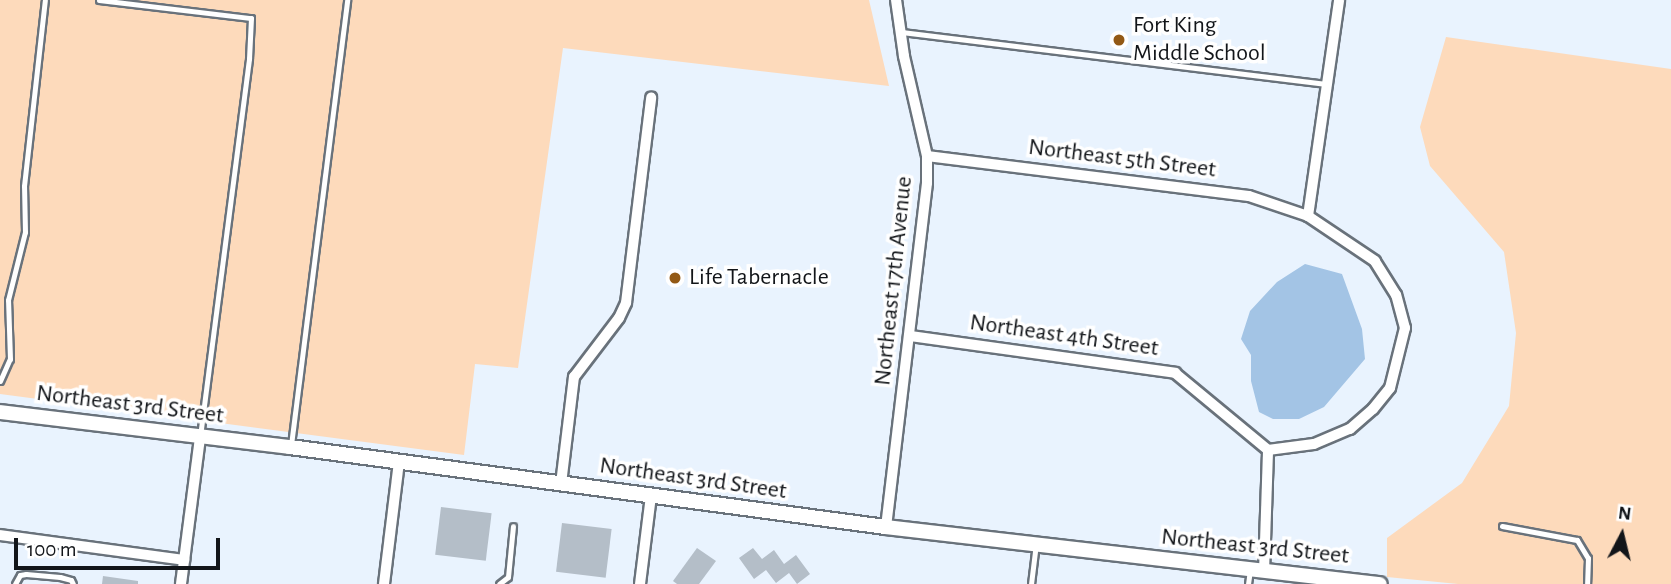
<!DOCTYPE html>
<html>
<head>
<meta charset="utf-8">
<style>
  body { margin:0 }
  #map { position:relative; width:1671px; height:584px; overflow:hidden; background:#e9f3fe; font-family:"Alegreya Sans",sans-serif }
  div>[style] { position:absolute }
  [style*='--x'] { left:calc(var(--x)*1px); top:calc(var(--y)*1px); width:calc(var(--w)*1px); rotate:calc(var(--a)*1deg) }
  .green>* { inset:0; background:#fddabb }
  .water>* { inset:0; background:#a3c4e5 }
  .building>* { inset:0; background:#b4bec8; transform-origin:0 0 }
  .roads { filter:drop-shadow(2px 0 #69727b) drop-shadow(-2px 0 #69727b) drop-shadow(0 2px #69727b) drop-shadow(0 -2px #69727b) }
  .service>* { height:5px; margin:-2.5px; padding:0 2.5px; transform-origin:2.5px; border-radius:2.5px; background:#fff }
  .minor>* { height:10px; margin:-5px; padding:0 5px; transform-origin:5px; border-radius:5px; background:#fff }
  .tertiary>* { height:14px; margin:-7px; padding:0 7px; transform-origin:7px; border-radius:7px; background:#fff }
  .dots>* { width:19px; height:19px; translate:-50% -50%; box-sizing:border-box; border:4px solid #fff; border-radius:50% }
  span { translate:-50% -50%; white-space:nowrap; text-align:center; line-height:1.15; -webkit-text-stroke:7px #fff; paint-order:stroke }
  .poi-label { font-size:24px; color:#121519 }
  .left { translate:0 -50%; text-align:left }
  .street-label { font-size:24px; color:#121519 }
  .north { position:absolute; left:1587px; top:500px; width:70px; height:70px; -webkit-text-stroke:5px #fff; paint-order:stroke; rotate:7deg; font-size:19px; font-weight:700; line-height:28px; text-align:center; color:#121519 }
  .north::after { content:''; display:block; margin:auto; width:24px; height:32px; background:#121519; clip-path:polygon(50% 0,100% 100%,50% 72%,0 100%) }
  .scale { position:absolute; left:14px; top:538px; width:206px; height:32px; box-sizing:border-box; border:4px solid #121519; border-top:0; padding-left:9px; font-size:21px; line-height:24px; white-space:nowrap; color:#121519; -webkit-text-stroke:5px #fff; paint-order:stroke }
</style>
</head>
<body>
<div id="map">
  <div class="green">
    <div style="clip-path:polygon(0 0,869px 0,889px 86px,563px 48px,518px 368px,475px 364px,464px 455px,0 394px)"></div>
    <div style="clip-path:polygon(1446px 37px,1671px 69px,1671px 584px,1458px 584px,1387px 577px,1387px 538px,1462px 483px,1509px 406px,1516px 333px,1504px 252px,1430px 166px,1420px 127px)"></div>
  </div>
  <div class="water">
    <div style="clip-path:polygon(1305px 264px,1342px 274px,1362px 329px,1365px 359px,1324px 407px,1299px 419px,1273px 419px,1259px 412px,1251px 381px,1251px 355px,1241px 339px,1250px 311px,1277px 282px)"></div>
  </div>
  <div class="building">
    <div style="left:441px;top:507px;width:51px;height:48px;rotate:7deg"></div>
    <div style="left:562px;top:523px;width:50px;height:49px;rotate:7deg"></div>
    <div style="clip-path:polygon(697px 548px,716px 561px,699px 584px,677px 584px,673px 581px)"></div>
    <div style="clip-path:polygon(753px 548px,762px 559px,774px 550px,784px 564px,796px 555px,810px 574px,797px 584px,789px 573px,776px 583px,766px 570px,754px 579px,739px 558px)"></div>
    <div style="clip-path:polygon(103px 576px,138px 581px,138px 584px,102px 584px)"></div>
  </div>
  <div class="roads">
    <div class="service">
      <div style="--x:99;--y:0;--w:153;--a:6.8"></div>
      <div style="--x:251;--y:18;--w:41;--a:92.8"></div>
      <div style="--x:249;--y:59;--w:379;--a:97.4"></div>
      <div style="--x:902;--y:32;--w:427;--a:7"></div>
      <div style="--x:0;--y:381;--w:24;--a:-66"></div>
      <div style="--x:10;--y:359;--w:59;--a:-91.9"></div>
      <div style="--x:8;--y:300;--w:70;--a:-76"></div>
      <div style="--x:25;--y:232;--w:46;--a:-91.2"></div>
      <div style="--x:24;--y:186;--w:187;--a:-83.6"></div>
      <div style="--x:291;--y:445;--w:449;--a:-82.8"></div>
      <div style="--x:1502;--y:526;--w:76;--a:10.6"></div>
      <div style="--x:1577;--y:540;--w:21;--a:59"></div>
      <div style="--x:1588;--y:558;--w:26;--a:92"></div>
      <div style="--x:15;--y:584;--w:10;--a:-61"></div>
      <div style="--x:20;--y:575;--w:6;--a:-9"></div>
      <div style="--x:26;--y:574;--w:34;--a:5"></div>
      <div style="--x:60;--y:577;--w:11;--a:15"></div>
      <div style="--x:71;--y:580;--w:4;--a:63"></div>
      <div style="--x:499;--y:584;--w:11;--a:-38"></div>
      <div style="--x:508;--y:577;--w:51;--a:-84.4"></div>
      <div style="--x:1031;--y:584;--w:39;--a:-83"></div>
      <div style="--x:1248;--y:584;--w:14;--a:-82"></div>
    </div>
    <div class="minor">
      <div style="--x:927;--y:156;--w:324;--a:7.1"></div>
      <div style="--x:1249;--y:196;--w:62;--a:18.7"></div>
      <div style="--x:910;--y:336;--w:268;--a:7.9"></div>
      <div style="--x:1175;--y:373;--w:121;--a:39.6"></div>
      <div style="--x:1268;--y:450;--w:46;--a:-7.4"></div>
      <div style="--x:1314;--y:444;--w:39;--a:-23"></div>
      <div style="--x:1350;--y:429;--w:30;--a:-41"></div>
      <div style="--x:1373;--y:409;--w:27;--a:-51"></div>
      <div style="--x:1390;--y:388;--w:62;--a:-76"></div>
      <div style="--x:1405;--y:328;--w:34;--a:-105"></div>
      <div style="--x:1396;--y:295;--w:40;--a:-122"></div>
      <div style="--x:1375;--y:261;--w:81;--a:-146.1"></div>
      <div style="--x:1308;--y:216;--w:218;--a:-81.8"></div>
      <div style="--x:561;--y:484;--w:108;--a:-83.1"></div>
      <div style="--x:574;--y:377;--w:74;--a:-52.7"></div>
      <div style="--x:619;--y:318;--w:17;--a:-65"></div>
      <div style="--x:626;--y:303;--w:207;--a:-83"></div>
      <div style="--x:886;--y:527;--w:346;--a:-83.2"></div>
      <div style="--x:927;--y:183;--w:27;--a:-90"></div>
      <div style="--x:927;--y:156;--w:103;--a:-103"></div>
      <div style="--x:904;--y:56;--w:57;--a:-98.1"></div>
      <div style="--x:0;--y:535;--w:186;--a:7.7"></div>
      <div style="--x:1264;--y:572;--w:122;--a:-88.1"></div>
      <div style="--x:181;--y:584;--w:147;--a:-82.6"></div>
      <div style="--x:384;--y:584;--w:123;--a:-83"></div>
      <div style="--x:640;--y:584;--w:89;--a:-82.9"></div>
    </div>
    <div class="tertiary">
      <div style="--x:0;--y:412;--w:292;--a:6.9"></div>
      <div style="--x:290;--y:447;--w:601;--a:7.65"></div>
      <div style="--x:886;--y:527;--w:497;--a:6.6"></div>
    </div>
  </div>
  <div class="dots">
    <div style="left:1119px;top:40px;background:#935915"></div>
    <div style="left:675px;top:278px;background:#935915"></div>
  </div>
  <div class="poi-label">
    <span class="left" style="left:1133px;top:40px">Fort King<br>Middle School</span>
    <span class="left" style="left:689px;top:278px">Life Tabernacle</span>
  </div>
  <div class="street-label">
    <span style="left:1122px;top:159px;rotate:7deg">Northeast 5th Street</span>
    <span style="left:894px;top:281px;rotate:-84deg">Northeast 17th Avenue</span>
    <span style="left:1064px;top:336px;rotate:8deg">Northeast 4th Street</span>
    <span style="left:130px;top:405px;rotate:7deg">Northeast 3rd Street</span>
    <span style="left:693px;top:479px;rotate:8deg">Northeast 3rd Street</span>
    <span style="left:1255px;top:547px;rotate:6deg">Northeast 3rd Street</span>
  </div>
  <div class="north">N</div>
  <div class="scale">100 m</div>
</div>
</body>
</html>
